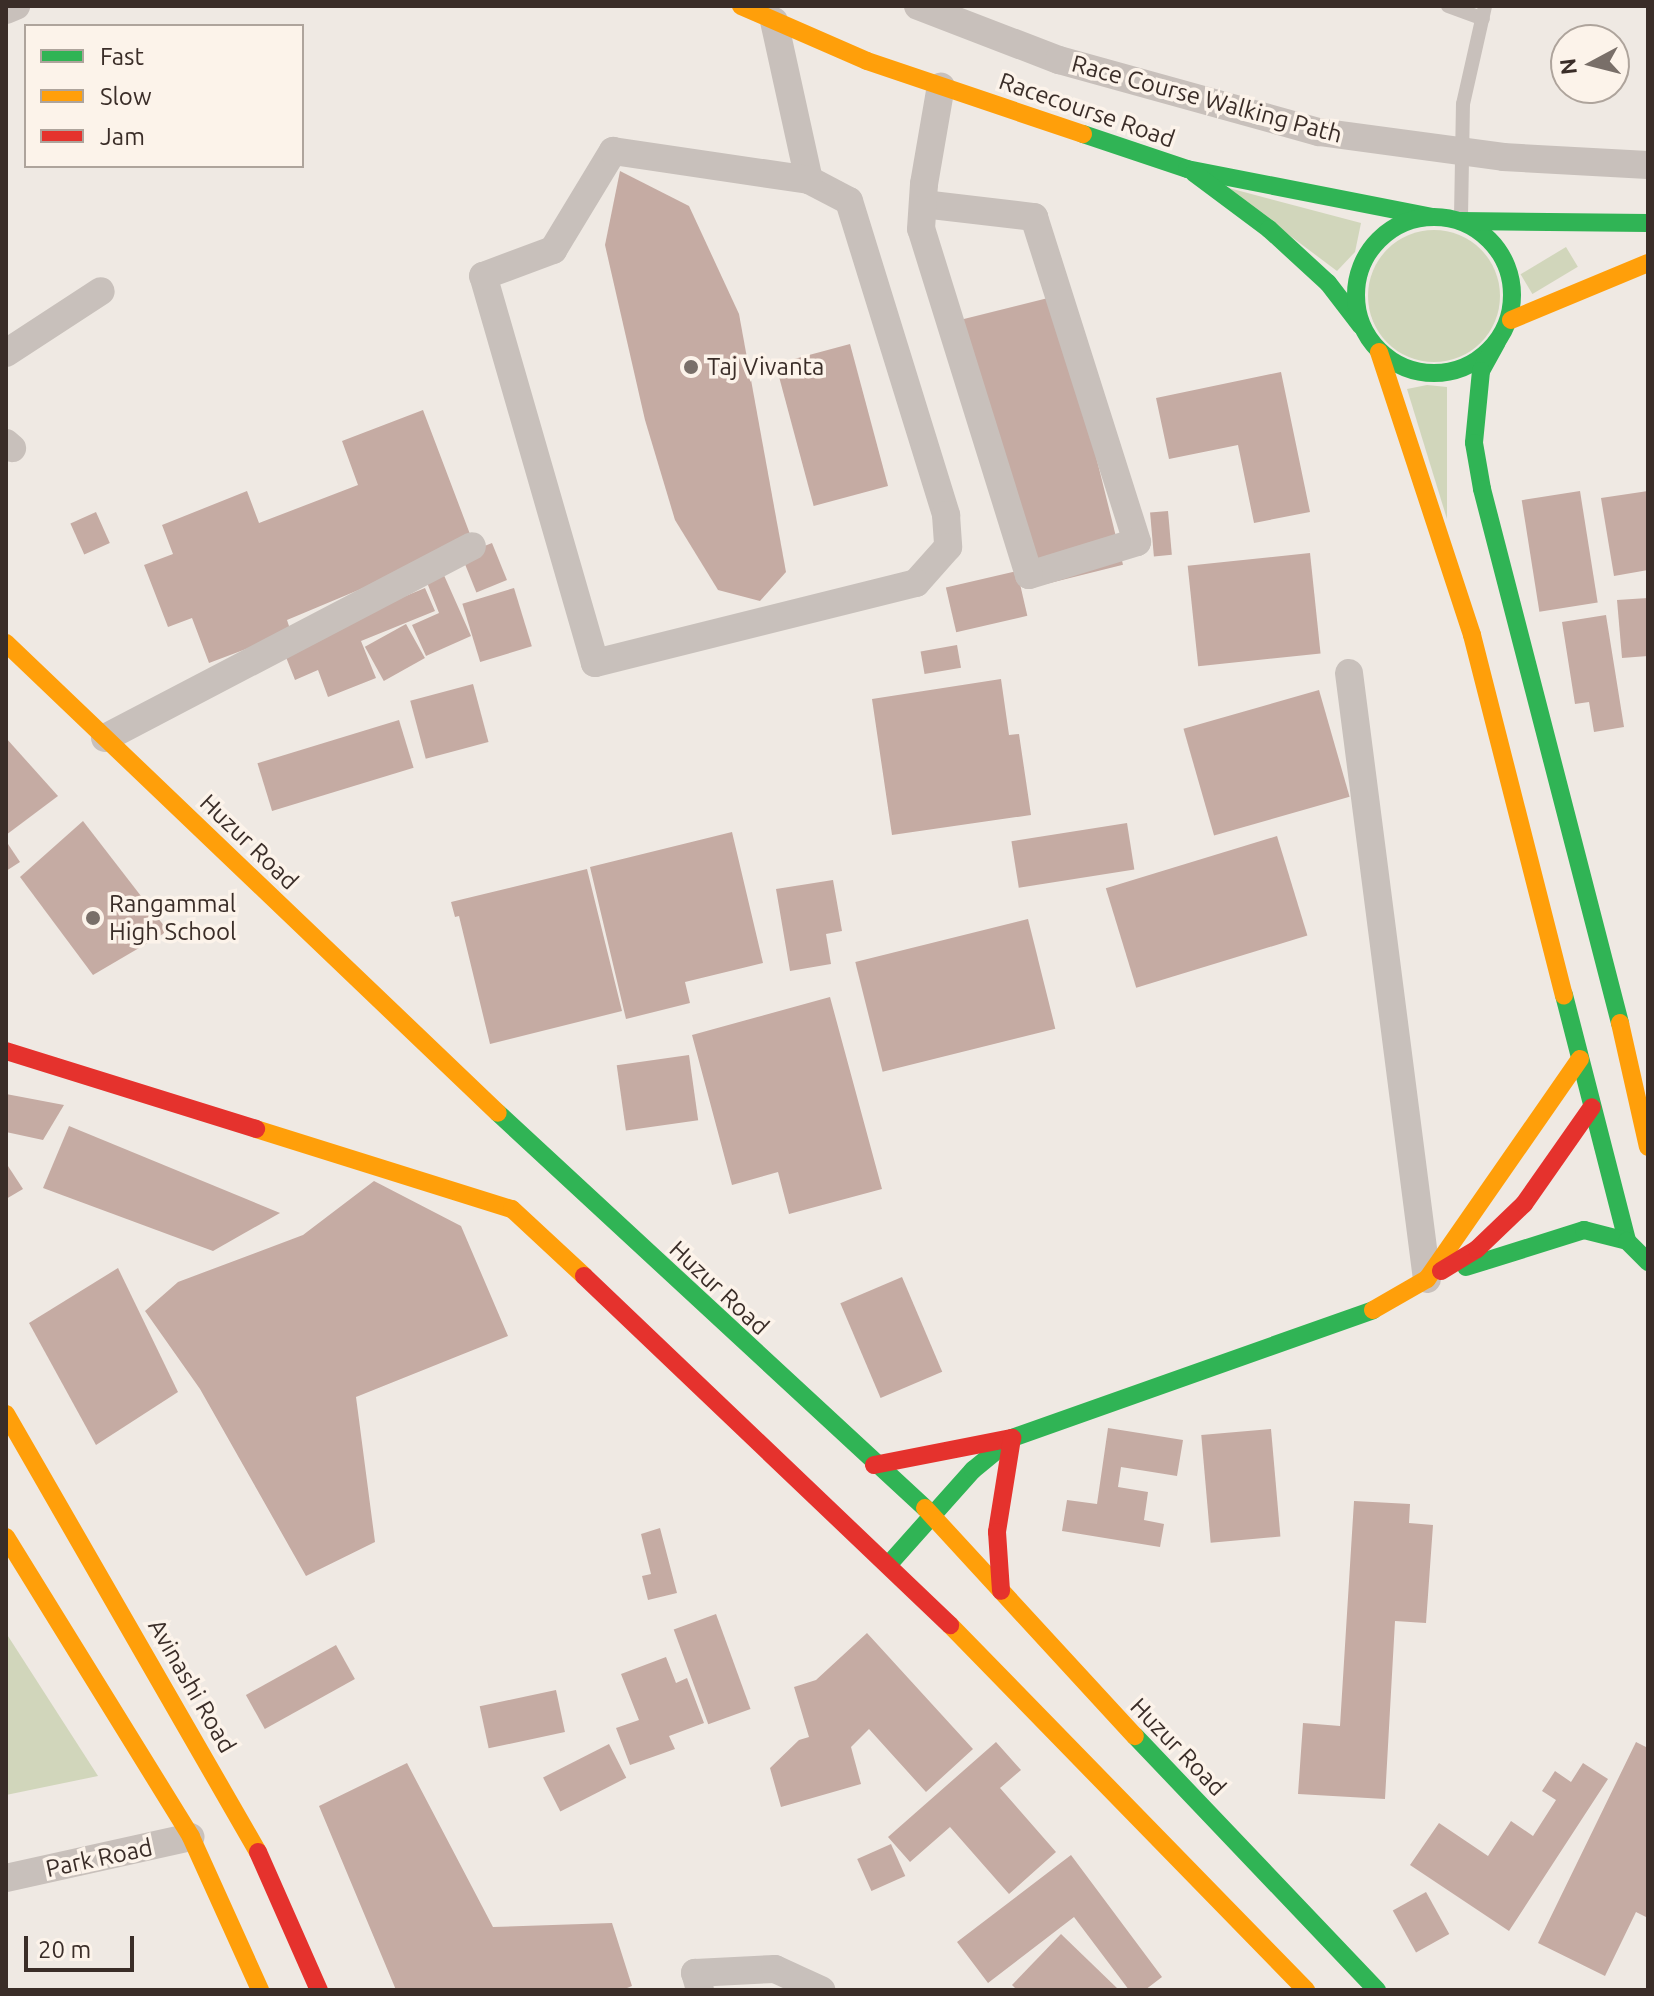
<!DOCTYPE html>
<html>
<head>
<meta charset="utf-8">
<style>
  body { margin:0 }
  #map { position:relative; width:1654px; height:1996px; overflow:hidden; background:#efe9e3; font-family:Ubuntu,sans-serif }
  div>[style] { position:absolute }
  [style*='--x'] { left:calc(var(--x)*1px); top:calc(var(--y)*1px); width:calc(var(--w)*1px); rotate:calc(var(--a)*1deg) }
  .green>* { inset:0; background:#d1d6bb; transform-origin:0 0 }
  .round { border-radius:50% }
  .building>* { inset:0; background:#c5aba3; transform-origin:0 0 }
  .lane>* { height:14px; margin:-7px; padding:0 7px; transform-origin:7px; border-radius:7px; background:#c8c0bb }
  .street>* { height:28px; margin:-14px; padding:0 14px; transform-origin:14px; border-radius:14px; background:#c8c0bb }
  .fast>* { height:18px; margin:-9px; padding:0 9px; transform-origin:9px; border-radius:9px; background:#30b455 }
  .fast>.ring { margin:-9px; padding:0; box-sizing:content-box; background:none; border:18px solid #30b455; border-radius:50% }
  .slow>* { height:18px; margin:-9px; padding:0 9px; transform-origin:9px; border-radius:9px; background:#ff9f0a }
  .jam>* { height:18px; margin:-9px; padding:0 9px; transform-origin:9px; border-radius:9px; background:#e5322d }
  .dots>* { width:22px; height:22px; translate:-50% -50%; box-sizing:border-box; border:4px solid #fcf3ea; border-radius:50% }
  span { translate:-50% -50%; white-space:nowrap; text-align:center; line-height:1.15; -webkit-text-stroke:7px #fcf3ea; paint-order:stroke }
  .street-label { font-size:24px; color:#3a2d28 }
  .poi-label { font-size:24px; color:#3a2d28 }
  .left { translate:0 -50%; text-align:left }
  .frame { position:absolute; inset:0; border:8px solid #3a2d28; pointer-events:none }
  .legend { position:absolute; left:24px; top:24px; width:280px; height:144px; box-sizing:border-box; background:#fcf3ea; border:2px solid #aea49c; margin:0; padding:10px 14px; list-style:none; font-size:24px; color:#3a2d28 }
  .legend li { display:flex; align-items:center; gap:16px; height:40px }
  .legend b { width:40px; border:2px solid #aea49c }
  .north { position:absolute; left:1550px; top:24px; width:80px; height:80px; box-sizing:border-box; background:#fcf3ea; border:2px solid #aea49c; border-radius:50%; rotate:263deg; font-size:22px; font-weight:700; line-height:32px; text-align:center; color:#3a2d28 }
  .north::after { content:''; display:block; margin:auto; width:28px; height:36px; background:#796f69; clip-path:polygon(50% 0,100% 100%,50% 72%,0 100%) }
  .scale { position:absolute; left:24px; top:1936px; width:110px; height:36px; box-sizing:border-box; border:4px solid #3a2d28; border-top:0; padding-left:10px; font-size:24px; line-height:28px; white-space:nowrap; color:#3a2d28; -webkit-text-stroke:6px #fcf3ea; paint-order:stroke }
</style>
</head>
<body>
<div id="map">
  <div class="green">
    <div style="clip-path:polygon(1225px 187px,1361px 223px,1355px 252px,1337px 271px)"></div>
    <div class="round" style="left:1368px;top:230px;width:132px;height:132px"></div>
    <div style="left:1566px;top:247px;width:23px;height:53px;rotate:59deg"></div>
    <div style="clip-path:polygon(1427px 385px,1447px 387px,1447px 519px,1407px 389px)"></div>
    <div style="clip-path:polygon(6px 1633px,98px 1776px,6px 1795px)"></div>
  </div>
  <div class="building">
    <div style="clip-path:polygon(620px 171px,689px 206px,739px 314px,786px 572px,760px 601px,718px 590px,675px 520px,645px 420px,605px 245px)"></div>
    <div style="left:1056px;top:296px;width:277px;height:97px;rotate:76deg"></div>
    <div style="left:850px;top:344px;width:147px;height:77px;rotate:75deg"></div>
    <div style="clip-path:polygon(1281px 372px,1310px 512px,1254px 523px,1238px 445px,1169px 459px,1156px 398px)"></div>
    <div style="clip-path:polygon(423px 410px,473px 542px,287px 620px,291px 632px,209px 663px,192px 618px,168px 627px,144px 565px,173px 554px,162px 525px,247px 491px,259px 523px,358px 485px,342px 441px)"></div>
    <div style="left:1580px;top:491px;width:113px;height:59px;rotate:81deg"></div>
    <div style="clip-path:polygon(1648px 491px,1648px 570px,1614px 576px,1601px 498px)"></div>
    <div style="left:1168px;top:511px;width:44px;height:18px;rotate:85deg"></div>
    <div style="left:96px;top:512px;width:34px;height:28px;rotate:66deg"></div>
    <div style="left:492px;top:543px;width:40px;height:33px;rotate:68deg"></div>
    <div style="left:1310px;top:553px;width:101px;height:123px;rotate:84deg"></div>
    <div style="left:1017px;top:571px;width:46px;height:73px;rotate:77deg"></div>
    <div style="clip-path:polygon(443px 573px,471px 636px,426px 656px,412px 625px,439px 613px,426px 580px)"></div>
    <div style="clip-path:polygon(425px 588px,435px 611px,361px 641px,376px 678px,328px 697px,318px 670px,295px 680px,282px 647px)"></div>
    <div style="left:514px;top:588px;width:61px;height:54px;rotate:73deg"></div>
    <div style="clip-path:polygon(1648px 598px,1648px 656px,1622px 658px,1617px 600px)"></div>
    <div style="clip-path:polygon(1606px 615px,1624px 727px,1594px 732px,1589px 702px,1575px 704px,1562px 622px)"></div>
    <div style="left:406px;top:624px;width:39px;height:47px;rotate:61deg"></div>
    <div style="left:957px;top:645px;width:23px;height:37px;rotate:80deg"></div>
    <div style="clip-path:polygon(1001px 679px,1009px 735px,1019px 734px,1031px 815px,892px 835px,872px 699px)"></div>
    <div style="left:473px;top:684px;width:60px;height:65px;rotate:75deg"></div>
    <div style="left:1319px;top:690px;width:111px;height:141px;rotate:74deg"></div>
    <div style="left:399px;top:720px;width:50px;height:148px;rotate:73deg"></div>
    <div style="clip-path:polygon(6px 738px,58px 796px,6px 835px)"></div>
    <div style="clip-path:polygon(83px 821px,168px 931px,93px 975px,20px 877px)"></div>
    <div style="left:1127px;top:823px;width:47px;height:117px;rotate:81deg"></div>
    <div style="clip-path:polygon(732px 832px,763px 963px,685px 982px,690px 1003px,626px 1019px,590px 867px)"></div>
    <div style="left:1277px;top:836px;width:104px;height:179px;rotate:73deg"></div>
    <div style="clip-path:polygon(6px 841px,20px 862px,6px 871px)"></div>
    <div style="clip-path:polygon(587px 869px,622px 1011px,490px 1044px,459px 916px,455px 917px,451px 902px)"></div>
    <div style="clip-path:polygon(833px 880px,842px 931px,826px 934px,831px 964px,790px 971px,776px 889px)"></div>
    <div style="left:1028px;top:919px;width:113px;height:178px;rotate:76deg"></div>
    <div style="clip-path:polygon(830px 997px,882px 1189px,789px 1214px,778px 1172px,732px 1185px,692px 1035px)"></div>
    <div style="left:689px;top:1055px;width:66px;height:73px;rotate:82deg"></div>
    <div style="clip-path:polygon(6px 1094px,64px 1105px,43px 1140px,6px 1132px)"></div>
    <div style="clip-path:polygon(69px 1126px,280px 1213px,213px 1251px,43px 1188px)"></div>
    <div style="clip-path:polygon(6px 1163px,23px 1189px,6px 1199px)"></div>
    <div style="clip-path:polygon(374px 1181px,461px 1226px,508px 1336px,356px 1397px,375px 1542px,306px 1576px,200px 1389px,145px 1311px,178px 1282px,303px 1235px)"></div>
    <div style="clip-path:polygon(118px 1268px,178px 1392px,96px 1445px,29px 1323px)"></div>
    <div style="left:902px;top:1277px;width:103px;height:67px;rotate:67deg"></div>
    <div style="clip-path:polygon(1108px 1428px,1183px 1440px,1177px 1476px,1121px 1467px,1118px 1487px,1148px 1492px,1144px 1520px,1164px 1524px,1160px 1547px,1062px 1531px,1067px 1500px,1097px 1504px)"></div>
    <div style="left:1271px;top:1429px;width:108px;height:70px;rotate:85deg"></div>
    <div style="clip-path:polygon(1354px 1501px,1410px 1504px,1409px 1523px,1433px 1525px,1426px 1623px,1395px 1621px,1385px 1799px,1298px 1794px,1303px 1723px,1340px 1726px)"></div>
    <div style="clip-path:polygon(660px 1528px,677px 1593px,648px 1600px,642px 1576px,651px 1574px,641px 1534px)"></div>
    <div style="left:716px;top:1614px;width:101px;height:45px;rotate:70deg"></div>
    <div style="clip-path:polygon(867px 1633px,973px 1749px,926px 1792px,869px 1729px,851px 1747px,861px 1784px,781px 1807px,770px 1768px,799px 1740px,809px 1737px,794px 1687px,816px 1680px)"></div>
    <div style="left:336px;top:1645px;width:39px;height:103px;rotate:61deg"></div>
    <div style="clip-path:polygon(666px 1657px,676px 1683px,687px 1678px,704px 1723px,669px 1736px,675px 1749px,630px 1765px,616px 1728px,639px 1720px,621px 1674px)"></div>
    <div style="left:556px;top:1690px;width:43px;height:78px;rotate:78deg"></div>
    <div style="clip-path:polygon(996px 1742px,1021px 1770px,1000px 1788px,1056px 1852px,1009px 1894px,950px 1827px,910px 1862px,888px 1837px)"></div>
    <div style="clip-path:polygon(1636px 1742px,1648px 1748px,1648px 1918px,1636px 1912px,1605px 1976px,1538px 1943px)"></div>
    <div style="left:609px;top:1744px;width:38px;height:74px;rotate:63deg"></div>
    <div style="clip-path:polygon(407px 1763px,493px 1927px,612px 1923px,632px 1986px,622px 1990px,396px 1990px,319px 1806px)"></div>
    <div style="clip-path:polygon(1583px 1763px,1608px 1779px,1509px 1931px,1410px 1865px,1439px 1823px,1488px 1856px,1511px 1821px,1533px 1836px,1556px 1800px,1542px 1791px,1555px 1771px,1571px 1782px)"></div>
    <div style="left:891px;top:1844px;width:35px;height:37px;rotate:66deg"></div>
    <div style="clip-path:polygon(1071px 1855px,1162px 1977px,1145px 1990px,1129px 1990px,1074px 1917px,988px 1983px,957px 1942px)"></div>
    <div style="left:1426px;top:1892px;width:48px;height:38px;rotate:61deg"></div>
    <div style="clip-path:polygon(1061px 1934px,1119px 1990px,1017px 1990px,1012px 1985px)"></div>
  </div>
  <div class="lane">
    <div style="--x:1448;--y:6;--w:37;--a:20"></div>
    <div style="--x:1461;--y:217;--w:113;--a:-89"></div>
    <div style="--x:1463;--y:104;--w:100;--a:-77.3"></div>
  </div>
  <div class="street">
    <div style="--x:918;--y:6;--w:151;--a:21"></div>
    <div style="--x:1059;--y:60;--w:270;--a:15.5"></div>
    <div style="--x:1319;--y:132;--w:186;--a:7.7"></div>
    <div style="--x:1503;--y:157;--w:145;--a:3.2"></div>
    <div style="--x:6;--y:10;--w:11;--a:-22"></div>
    <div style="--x:774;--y:21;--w:163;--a:77.6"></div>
    <div style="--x:809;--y:180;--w:45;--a:27.7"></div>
    <div style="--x:849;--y:201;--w:329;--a:72.8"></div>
    <div style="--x:946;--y:515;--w:32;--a:86"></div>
    <div style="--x:948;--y:547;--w:48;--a:131.6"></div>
    <div style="--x:916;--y:583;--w:331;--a:166"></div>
    <div style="--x:595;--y:663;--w:403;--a:-106.1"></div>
    <div style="--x:483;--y:276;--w:75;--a:-20.4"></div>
    <div style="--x:553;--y:250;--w:116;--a:-58.8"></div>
    <div style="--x:613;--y:151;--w:198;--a:8.4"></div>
    <div style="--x:923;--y:204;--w:112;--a:6.7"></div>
    <div style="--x:1034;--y:217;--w:341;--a:72.4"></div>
    <div style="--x:1137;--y:542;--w:113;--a:163"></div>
    <div style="--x:1029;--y:575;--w:362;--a:-107.3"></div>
    <div style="--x:921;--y:229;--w:45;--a:-86.2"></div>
    <div style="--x:924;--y:184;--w:99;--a:-80.2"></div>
    <div style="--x:6;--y:353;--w:113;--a:-33.1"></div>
    <div style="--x:6;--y:443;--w:8;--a:40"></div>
    <div style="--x:1349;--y:673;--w:611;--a:82.67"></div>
    <div style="--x:105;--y:738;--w:414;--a:-27.6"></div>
    <div style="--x:6;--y:1878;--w:189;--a:-12.5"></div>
    <div style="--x:700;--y:1990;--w:18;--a:-106"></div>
    <div style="--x:695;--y:1973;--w:80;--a:-2.9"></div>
    <div style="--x:775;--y:1969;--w:51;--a:24.5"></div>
  </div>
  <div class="fast">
    <div style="--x:1083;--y:134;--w:110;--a:18.6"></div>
    <div style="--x:1187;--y:169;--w:249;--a:11.1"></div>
    <div style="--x:1194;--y:173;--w:94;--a:36.7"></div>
    <div style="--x:1269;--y:229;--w:80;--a:42.5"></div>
    <div style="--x:1328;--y:283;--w:54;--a:52.5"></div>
    <div class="ring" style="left:1356px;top:217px;width:138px;height:138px"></div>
    <div style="--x:1460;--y:221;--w:188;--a:0.6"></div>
    <div style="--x:1497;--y:342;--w:33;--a:119"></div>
    <div style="--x:1481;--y:371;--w:72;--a:95.6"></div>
    <div style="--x:1474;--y:443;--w:47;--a:80.1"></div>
    <div style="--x:1482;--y:489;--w:552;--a:75.51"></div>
    <div style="--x:1564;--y:995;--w:254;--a:75.6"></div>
    <div style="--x:498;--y:1113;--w:582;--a:42.77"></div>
    <div style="--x:1466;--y:1267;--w:124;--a:-17.4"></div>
    <div style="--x:1584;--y:1230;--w:44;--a:14.3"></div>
    <div style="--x:1627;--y:1241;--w:30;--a:45"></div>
    <div style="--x:890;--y:1563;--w:125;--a:-48.3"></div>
    <div style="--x:973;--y:1470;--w:50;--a:-39.4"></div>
    <div style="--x:1012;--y:1438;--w:383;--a:-19.5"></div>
    <div style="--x:1135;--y:1736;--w:351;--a:46.4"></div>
  </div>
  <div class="slow">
    <div style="--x:741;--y:6;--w:137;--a:23.6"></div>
    <div style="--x:867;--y:61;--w:228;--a:18.7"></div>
    <div style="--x:1511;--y:320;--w:148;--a:-22.6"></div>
    <div style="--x:1379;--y:352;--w:298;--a:71.8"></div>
    <div style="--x:1472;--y:635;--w:372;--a:75.7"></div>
    <div style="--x:6;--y:643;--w:680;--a:43.69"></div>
    <div style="--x:1620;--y:1023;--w:127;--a:77.3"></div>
    <div style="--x:256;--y:1129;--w:268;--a:17.4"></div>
    <div style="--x:512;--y:1209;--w:98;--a:42.9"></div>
    <div style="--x:1373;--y:1310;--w:62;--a:-29.9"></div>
    <div style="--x:1427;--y:1279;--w:268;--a:-55.2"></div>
    <div style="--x:6;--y:1414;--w:505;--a:60.09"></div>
    <div style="--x:925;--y:1508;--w:310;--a:47.4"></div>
    <div style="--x:6;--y:1537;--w:352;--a:58.3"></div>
    <div style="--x:191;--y:1837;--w:168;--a:65.7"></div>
    <div style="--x:950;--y:1625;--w:510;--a:45.72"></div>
  </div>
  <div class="jam">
    <div style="--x:6;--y:1051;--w:262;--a:17.3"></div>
    <div style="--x:1441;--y:1271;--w:42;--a:-31.4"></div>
    <div style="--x:1477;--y:1249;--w:65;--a:-43.8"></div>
    <div style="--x:1524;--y:1204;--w:118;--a:-55"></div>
    <div style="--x:584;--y:1276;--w:506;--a:43.64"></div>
    <div style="--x:874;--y:1465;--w:141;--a:-11.1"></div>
    <div style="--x:1012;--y:1438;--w:95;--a:99.1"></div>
    <div style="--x:997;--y:1532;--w:59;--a:86.1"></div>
    <div style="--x:258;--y:1852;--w:151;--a:66.2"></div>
  </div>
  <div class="dots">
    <div style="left:691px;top:367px;background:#796f69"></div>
    <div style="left:93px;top:918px;background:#796f69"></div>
  </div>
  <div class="street-label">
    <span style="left:1207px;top:99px;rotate:15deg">Race Course Walking Path</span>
    <span style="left:1087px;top:110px;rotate:19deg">Racecourse Road</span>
    <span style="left:249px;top:842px;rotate:44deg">Huzur Road</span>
    <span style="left:719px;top:1288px;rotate:43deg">Huzur Road</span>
    <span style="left:192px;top:1686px;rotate:60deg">Avinashi Road</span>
    <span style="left:1178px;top:1747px;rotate:46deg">Huzur Road</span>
    <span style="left:99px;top:1858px;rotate:-12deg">Park Road</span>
  </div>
  <div class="poi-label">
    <span class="left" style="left:707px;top:367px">Taj Vivanta</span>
    <span class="left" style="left:109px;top:918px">Rangammal<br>High School</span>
  </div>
  <div class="frame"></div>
  <ul class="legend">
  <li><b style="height:10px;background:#30b455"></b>Fast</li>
  <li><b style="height:10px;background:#ff9f0a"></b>Slow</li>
  <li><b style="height:10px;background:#e5322d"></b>Jam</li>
  </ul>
  <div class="north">N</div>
  <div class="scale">20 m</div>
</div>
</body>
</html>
